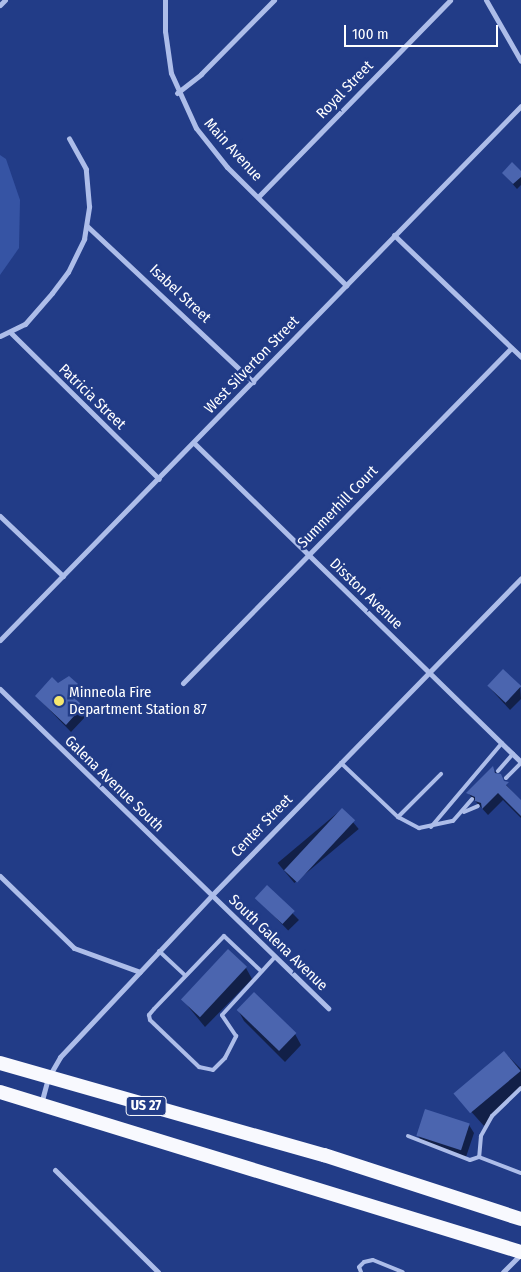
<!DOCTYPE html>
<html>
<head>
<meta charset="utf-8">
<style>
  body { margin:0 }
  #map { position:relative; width:521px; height:1272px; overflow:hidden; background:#223c87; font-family:"Fira Sans Condensed",sans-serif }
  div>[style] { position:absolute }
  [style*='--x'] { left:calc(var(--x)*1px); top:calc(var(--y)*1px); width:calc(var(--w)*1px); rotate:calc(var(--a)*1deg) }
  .green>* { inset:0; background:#3654a4 }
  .shadow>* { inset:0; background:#0007; transform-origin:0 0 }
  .building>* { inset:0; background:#4b65af; transform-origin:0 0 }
  .service>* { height:4px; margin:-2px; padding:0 2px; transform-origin:2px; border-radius:2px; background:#adbde9 }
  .minor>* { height:5px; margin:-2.5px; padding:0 2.5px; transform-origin:2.5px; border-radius:2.5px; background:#adbde9 }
  .trunk>* { height:14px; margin:-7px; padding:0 7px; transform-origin:7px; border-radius:7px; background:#f8f9fe }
  .dots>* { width:14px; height:14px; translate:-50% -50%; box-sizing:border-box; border:2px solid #223c87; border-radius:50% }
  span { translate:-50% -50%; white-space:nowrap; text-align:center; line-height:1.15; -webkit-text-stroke:5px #223c87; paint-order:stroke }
  .shield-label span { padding:1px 4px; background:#223c87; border:1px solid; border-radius:4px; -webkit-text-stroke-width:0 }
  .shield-label { font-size:14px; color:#fff; font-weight:700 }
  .street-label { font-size:15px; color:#fff }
  .poi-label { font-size:15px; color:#fff }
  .left { translate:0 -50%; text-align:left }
  .scale { position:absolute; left:344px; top:25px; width:154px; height:22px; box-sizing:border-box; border:2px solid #fff; border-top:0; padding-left:6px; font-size:15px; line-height:18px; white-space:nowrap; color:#fff; -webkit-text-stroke:4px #223c87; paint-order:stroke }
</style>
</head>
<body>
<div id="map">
  <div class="green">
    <div style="clip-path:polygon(0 155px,6px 159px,20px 200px,19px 248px,0 275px)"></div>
  </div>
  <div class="shadow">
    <div style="clip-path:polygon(503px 173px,521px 173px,521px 185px,517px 189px)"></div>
    <div style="clip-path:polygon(77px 684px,82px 693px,74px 700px,87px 715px,71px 732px,36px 696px,58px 685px)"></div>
    <div style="clip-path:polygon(488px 686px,520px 686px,521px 699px,510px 710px)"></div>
    <div style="clip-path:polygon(492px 768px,521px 802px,521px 818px,503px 800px,488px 815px,468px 793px)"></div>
    <div style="left:342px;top:809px;width:26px;height:84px;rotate:50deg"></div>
    <div style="left:267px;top:887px;width:46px;height:15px;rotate:46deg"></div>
    <div style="clip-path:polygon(246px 968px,252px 979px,205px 1027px,182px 999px)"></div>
    <div style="clip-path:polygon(238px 1010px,295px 1034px,301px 1045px,285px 1062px,244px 1021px)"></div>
    <div style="clip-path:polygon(504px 1052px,521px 1069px,521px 1088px,484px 1126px,459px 1098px)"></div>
    <div style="clip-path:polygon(469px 1125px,474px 1133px,466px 1157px,422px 1143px,418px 1135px)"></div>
  </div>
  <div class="building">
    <div style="clip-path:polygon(512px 162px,521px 171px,521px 177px,513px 184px,502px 173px)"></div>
    <div style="left:503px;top:669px;width:25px;height:23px;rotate:43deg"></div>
    <div style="clip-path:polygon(69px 676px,78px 684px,69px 693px,83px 706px,66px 725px,35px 696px,52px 677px,58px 683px)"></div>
    <div style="clip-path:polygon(493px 766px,495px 773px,501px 774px,504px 781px,509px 782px,506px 785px,521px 800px,521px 816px,498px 793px,482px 809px,481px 803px,475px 801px,475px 797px,466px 793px)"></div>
    <div style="left:342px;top:808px;width:18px;height:85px;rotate:43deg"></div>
    <div style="left:267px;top:885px;width:38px;height:18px;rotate:43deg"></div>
    <div style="left:228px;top:949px;width:26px;height:69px;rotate:43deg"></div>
    <div style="left:254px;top:992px;width:59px;height:25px;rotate:44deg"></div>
    <div style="left:504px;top:1051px;width:26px;height:66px;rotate:50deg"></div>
    <div style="left:425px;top:1109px;width:47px;height:28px;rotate:18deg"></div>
  </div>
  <div class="service">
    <div style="--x:341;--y:763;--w:79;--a:43.5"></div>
    <div style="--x:398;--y:817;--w:24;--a:28"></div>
    <div style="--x:419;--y:828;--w:35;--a:-12"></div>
    <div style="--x:453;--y:821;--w:29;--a:-49"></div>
    <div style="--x:498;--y:771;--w:23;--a:-49"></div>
    <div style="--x:506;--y:778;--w:21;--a:-45"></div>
    <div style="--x:464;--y:812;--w:15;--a:-23"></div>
    <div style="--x:398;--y:817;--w:61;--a:-45"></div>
    <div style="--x:431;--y:827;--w:110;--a:-49.8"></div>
    <div style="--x:159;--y:951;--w:35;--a:43"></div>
    <div style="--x:261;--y:971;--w:51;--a:-136.6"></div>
    <div style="--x:224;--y:936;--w:101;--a:133.8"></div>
    <div style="--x:154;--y:1009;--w:8;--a:130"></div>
    <div style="--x:149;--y:1015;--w:5;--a:79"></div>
    <div style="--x:150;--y:1020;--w:68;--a:43.8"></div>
    <div style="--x:199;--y:1067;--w:14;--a:12"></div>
    <div style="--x:213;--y:1070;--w:17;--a:-45"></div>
    <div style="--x:225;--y:1058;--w:25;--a:-63"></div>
    <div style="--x:236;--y:1036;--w:25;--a:-124"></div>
    <div style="--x:222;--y:1015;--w:79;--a:-47.6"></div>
    <div style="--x:521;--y:1088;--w:40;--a:136"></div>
    <div style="--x:492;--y:1116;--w:23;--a:119"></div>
    <div style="--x:481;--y:1136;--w:21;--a:95"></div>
    <div style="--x:479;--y:1157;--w:45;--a:20.9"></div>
    <div style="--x:408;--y:1136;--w:66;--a:21.2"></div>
    <div style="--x:470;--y:1160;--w:9;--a:-18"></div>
    <div style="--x:361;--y:1272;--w:5;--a:-112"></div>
    <div style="--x:359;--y:1267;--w:7;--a:-45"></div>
    <div style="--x:364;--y:1262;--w:9;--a:-13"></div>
    <div style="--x:373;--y:1260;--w:32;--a:22"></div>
  </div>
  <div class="minor">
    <div style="--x:165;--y:0;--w:31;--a:90"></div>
    <div style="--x:165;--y:31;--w:42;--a:81.9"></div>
    <div style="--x:171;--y:73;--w:60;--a:65.6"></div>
    <div style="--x:196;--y:128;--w:50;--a:51.5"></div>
    <div style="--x:227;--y:167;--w:168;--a:44.8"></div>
    <div style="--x:486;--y:0;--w:70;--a:60.2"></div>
    <div style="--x:0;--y:5;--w:7;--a:-45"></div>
    <div style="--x:177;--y:93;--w:31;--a:-38"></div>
    <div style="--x:201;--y:74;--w:104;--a:-45.4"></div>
    <div style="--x:258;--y:197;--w:275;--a:-45.7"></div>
    <div style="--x:87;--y:226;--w:228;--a:43.2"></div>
    <div style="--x:394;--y:235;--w:176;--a:43.8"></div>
    <div style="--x:10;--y:332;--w:209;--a:44.6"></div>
    <div style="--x:0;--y:336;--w:28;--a:-26"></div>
    <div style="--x:25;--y:324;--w:41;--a:-48.9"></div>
    <div style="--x:52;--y:293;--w:26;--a:-53"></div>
    <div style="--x:68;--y:272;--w:37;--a:-64"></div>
    <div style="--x:84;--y:239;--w:33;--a:-81"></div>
    <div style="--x:89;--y:206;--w:37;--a:-95"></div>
    <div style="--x:86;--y:169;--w:35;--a:-119"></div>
    <div style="--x:194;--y:443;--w:457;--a:44.3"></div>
    <div style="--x:0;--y:516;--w:87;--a:43.6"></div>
    <div style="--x:0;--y:640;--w:746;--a:-45.71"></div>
    <div style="--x:183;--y:683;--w:469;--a:-45.6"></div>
    <div style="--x:0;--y:689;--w:458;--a:44.2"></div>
    <div style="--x:0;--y:876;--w:103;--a:44.2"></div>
    <div style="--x:74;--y:948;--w:70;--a:20"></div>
    <div style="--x:41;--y:1104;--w:27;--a:-75"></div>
    <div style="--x:48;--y:1078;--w:24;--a:-60"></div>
    <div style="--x:60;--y:1057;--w:221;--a:-46.8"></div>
    <div style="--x:211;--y:896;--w:444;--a:-45.7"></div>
    <div style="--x:55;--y:1170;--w:145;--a:44.7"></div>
    <div style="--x:503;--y:1272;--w:24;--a:-45"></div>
  </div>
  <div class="trunk">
    <div style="--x:0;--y:1063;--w:337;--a:15.9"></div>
    <div style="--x:324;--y:1155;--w:207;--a:18"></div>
    <div style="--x:0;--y:1092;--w:545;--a:17.07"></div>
  </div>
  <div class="dots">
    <div style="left:59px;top:701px;background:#f5e76f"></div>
  </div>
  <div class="shield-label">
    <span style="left:146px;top:1106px">US 27</span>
  </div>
  <div class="street-label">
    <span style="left:345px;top:90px;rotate:-46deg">Royal Street</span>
    <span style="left:233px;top:150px;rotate:48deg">Main Avenue</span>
    <span style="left:180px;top:294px;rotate:43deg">Isabel Street</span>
    <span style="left:252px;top:365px;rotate:-46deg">West Silverton Street</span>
    <span style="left:92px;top:397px;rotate:44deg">Patricia Street</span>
    <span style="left:338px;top:507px;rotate:-46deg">Summerhill Court</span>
    <span style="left:366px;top:594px;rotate:44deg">Disston Avenue</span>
    <span style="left:114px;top:784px;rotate:44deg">Galena Avenue South</span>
    <span style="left:262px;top:826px;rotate:-46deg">Center Street</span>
    <span style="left:278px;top:943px;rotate:44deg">South Galena Avenue</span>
  </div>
  <div class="poi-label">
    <span class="left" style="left:69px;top:701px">Minneola Fire<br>Department Station 87</span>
  </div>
  <div class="scale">100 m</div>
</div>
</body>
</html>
